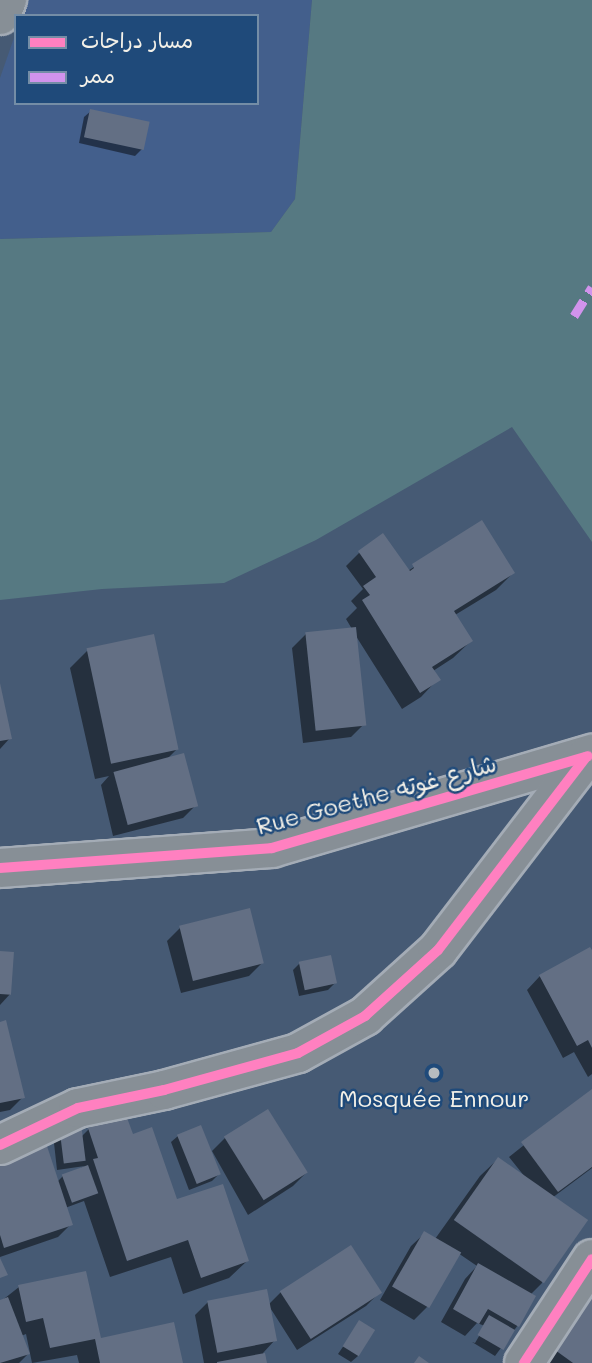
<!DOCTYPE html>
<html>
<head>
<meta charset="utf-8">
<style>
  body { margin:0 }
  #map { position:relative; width:592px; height:1363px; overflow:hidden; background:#465a74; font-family:Mali,"Playpen Sans Arabic",sans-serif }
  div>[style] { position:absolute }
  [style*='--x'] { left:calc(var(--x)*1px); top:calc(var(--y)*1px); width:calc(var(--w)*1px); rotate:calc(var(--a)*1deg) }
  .built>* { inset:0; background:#435f8c }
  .green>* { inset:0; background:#567982 }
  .shadow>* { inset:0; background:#0007 }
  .building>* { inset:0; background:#636f84; transform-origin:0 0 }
  .roads { filter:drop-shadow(2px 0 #a4acb6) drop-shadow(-2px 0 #a4acb6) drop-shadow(0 2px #a4acb6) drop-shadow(0 -2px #a4acb6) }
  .minor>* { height:38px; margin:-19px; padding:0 19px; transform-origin:19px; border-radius:19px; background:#878f96 }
  .quiet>* { height:9px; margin-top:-4.5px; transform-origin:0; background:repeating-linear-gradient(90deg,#d193ec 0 18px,transparent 0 27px) }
  .cycleway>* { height:10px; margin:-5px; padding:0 5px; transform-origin:5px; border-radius:5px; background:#ff80c0 }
  .dots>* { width:19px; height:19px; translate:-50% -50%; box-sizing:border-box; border:4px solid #1f4a7a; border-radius:50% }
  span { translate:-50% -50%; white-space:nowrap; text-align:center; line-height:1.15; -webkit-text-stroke:5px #1f4a7a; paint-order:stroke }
  .street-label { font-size:24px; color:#f4f1e8 }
  .poi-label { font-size:24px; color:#f4f1e8 }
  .legend { position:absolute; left:14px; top:14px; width:245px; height:91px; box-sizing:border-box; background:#1f4a7a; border:2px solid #748da6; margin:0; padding:9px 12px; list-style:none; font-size:21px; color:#f4f1e8 }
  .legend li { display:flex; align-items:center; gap:14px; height:35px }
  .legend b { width:35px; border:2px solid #748da6 }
</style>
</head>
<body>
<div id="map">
  <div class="built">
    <div style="clip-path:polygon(27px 0,312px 0,295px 199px,271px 232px,0 239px,0 78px,16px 32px,16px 103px,257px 103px,257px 16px,22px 16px)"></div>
  </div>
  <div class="green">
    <div style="clip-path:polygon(312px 0,592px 0,592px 542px,512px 427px,316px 540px,224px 583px,102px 589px,0 600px,0 239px,271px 232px,295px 199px)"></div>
  </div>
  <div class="shadow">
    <div style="clip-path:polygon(91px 111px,142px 149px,135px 156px,79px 143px,84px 117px)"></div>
    <div style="clip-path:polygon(481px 522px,513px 573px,496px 590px,455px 615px,471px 641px,453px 658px,433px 671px,438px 679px,421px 697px,402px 709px,354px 633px,364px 724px,351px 737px,303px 743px,292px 648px,306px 634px,352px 629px,346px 619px,357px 608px,351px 601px,363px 589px,346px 566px,359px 553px,408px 571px)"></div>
    <div style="clip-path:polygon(88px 650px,177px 749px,167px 759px,196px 805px,183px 818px,113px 836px,101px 785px,109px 776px,95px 779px,70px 668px)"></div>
    <div style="clip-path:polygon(0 686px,10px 738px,0 749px)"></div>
    <div style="clip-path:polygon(180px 928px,262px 963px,249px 976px,181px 993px,167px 941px)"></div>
    <div style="clip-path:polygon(0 953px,11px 993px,0 1005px)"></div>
    <div style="clip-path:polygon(592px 954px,592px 1074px,588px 1077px,574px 1052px,563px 1058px,527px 990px,540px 976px)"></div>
    <div style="clip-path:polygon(300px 963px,335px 983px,328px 990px,299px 996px,293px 970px)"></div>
    <div style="clip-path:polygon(0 1023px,23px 1097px,10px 1110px,0 1112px)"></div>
    <div style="clip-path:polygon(592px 1091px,592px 1168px,552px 1198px,542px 1283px,530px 1295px,518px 1325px,495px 1356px,472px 1342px,475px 1343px,485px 1326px,477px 1323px,465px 1336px,441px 1322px,465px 1279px,477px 1266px,458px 1253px,427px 1307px,414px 1320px,380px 1300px,411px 1246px,425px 1233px,435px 1239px,480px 1176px,498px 1159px,525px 1177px,509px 1157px)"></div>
    <div style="clip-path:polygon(89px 1129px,176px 1201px,247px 1261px,229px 1278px,183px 1294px,171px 1257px,110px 1277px,84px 1201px,65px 1208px,71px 1224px,58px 1237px,0 1257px,0 1160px,57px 1182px,63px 1176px,85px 1166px,57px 1170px,53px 1134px,81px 1137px)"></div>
    <div style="clip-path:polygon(178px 1136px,219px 1174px,212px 1181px,189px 1190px,171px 1142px)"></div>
    <div style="clip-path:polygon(225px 1138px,306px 1173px,293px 1186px,248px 1215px,212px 1151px)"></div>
    <div style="clip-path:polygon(592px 1275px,592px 1363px,532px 1363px)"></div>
    <div style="clip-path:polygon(19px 1287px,100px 1340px,181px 1363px,79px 1363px,77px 1355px,32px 1363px,26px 1334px,21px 1336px,28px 1354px,19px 1363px,0 1363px,0 1302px)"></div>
    <div style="clip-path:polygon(281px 1292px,379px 1293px,366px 1306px,297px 1350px,269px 1306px,275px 1340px,263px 1353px,265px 1363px,204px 1363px,195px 1315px,208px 1302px,268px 1305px)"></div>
    <div style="clip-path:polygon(360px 1322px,358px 1356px,351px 1362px,338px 1354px)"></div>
  </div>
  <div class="building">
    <div style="left:90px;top:109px;width:61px;height:29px;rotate:12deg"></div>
    <div style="clip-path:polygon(482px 520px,515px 573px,454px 611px,473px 641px,432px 667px,441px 680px,420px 693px,362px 600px,370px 595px,363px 586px,376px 577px,358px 551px,383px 533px,410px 571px,414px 568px,412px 564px)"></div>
    <div style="left:356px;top:627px;width:99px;height:51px;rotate:84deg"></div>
    <div style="left:154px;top:634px;width:118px;height:69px;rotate:78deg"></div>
    <div style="clip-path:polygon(0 683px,12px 739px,0 741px)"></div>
    <div style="left:184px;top:753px;width:55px;height:73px;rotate:75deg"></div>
    <div style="left:250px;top:908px;width:57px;height:73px;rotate:76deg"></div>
    <div style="clip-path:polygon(590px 947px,592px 950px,592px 1048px,588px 1040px,577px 1046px,539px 975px)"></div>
    <div style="left:0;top:951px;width:14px;height:43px;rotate:4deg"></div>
    <div style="left:331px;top:955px;width:29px;height:33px;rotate:78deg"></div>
    <div style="clip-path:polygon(6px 1020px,25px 1098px,0 1103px,0 1022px)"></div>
    <div style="clip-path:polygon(592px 1089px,592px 1167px,558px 1192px,521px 1142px)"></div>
    <div style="left:268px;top:1109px;width:75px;height:52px;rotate:58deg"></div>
    <div style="clip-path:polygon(126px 1115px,133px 1134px,152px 1127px,177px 1199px,223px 1184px,249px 1261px,201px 1278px,188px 1240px,127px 1261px,93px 1159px,98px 1158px,88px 1128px)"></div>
    <div style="left:81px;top:1123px;width:38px;height:22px;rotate:83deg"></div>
    <div style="left:201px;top:1125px;width:53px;height:26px;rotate:68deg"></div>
    <div style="clip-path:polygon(46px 1143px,73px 1225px,4px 1248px,0 1235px,0 1159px)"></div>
    <div style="left:498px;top:1157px;width:110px;height:77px;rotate:35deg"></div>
    <div style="left:88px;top:1165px;width:30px;height:28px;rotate:70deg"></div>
    <div style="left:424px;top:1231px;width:43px;height:64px;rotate:30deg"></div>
    <div style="left:351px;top:1245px;width:57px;height:85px;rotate:57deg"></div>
    <div style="clip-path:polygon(0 1258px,8px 1275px,0 1278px)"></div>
    <div style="clip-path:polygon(478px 1263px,536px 1296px,519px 1327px,488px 1309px,479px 1324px,453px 1309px)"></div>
    <div style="clip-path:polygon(86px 1271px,101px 1338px,174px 1322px,183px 1363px,100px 1363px,95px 1339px,50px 1348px,43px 1318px,26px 1322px,18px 1285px)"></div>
    <div style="clip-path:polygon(592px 1276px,592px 1363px,573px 1363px,544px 1342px)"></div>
    <div style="left:267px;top:1289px;width:53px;height:61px;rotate:79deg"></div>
    <div style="clip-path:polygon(8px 1297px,30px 1354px,0 1363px,0 1300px)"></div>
    <div style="left:489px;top:1315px;width:30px;height:23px;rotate:30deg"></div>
    <div style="left:359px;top:1320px;width:19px;height:31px;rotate:32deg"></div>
    <div style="clip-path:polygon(265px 1353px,267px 1363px,217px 1363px,217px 1362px)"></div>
    <div style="clip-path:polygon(419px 1356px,429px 1363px,414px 1363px)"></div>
  </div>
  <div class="roads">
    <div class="minor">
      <div style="--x:0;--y:15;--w:17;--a:-65"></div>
      <div style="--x:0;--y:868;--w:273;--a:-4.2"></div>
      <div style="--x:272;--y:848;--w:334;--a:-16.4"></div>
      <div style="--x:0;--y:1145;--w:86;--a:-25.4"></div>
      <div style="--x:78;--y:1108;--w:88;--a:-11.8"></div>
      <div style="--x:164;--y:1090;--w:139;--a:-15.4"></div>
      <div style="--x:298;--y:1053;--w:77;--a:-28.9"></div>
      <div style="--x:365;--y:1016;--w:98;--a:-42.1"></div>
      <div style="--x:438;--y:950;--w:243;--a:-52.5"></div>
      <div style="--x:524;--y:1363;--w:124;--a:-56.8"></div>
    </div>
  </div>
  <div class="quiet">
    <div style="--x:574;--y:316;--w:34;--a:-58"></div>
  </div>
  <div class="cycleway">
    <div style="--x:0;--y:868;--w:273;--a:-4.2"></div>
    <div style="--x:272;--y:848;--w:329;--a:-16.2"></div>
    <div style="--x:0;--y:1145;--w:86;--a:-25.4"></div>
    <div style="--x:78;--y:1108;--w:88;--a:-11.8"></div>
    <div style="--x:164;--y:1090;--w:139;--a:-15.4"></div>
    <div style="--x:298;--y:1053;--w:77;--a:-28.9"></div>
    <div style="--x:365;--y:1016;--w:98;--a:-42.1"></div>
    <div style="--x:438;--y:950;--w:243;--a:-52.5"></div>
    <div style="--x:524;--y:1363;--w:124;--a:-56.8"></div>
  </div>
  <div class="dots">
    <div style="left:434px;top:1073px;background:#b7bcbf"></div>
  </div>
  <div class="street-label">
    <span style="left:376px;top:794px;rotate:-15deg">Rue Goethe شارع غوته</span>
  </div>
  <div class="poi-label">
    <span style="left:434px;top:1098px">Mosquée Ennour</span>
  </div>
  <ul class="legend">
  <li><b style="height:9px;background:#ff80c0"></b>مسار دراجات</li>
  <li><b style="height:9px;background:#d193ec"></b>ممر</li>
  </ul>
</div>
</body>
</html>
